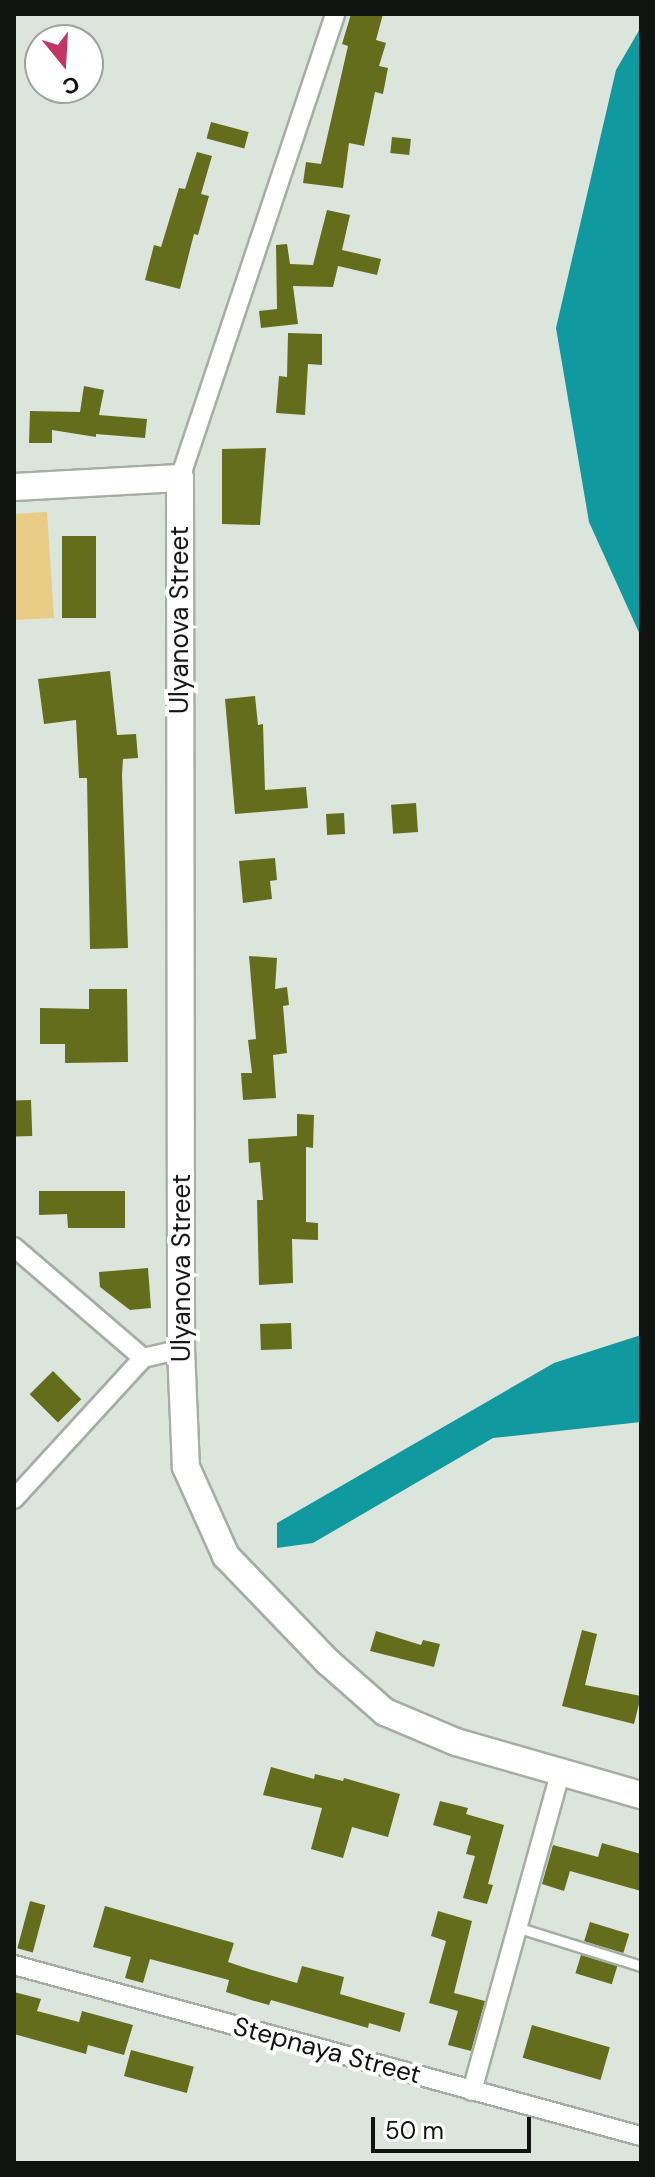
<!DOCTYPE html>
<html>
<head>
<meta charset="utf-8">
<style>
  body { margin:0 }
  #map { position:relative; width:655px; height:2177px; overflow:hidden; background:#dce5db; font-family:"DM Sans",sans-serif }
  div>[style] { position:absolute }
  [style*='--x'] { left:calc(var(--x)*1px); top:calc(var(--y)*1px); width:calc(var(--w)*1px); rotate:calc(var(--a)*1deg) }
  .green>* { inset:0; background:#e9cc85 }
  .water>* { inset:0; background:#10999e }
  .building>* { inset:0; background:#646d1c; transform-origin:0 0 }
  .roads { filter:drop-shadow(2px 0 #a4aea4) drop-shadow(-2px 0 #a4aea4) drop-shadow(0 2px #a4aea4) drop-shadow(0 -2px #a4aea4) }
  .lane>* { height:9px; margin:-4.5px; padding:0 4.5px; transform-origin:4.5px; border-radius:4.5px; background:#fff }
  .street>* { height:18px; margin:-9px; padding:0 9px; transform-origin:9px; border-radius:9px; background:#fff }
  .secondary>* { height:26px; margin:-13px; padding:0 13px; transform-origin:13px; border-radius:13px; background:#fff }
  span { translate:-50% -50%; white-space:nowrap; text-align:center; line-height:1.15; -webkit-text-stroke:8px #fff; paint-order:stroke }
  .street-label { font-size:26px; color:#10130f }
  .frame { position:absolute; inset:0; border:16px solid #10130f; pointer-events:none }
  .north { position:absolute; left:24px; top:24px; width:80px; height:80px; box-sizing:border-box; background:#fff; border:2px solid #9fa19f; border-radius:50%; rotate:162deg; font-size:22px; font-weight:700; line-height:32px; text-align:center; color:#10130f }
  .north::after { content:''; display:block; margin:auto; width:28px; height:36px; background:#c23564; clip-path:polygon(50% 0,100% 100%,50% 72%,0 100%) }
  .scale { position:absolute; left:371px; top:2117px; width:160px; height:36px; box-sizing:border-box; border:4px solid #10130f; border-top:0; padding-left:10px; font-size:24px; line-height:28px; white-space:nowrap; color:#10130f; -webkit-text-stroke:6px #fff; paint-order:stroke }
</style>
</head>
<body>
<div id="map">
  <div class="green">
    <div style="clip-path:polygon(47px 512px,54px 618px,14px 620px,14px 514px)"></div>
  </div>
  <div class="water">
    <div style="clip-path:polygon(641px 27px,641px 637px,589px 522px,556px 328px,616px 70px)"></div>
    <div style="clip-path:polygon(641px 1335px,641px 1422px,493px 1438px,313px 1543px,277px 1548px,277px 1523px,554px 1363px)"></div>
  </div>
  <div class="building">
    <div style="clip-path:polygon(351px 14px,383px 14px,376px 40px,386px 43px,379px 66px,388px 68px,383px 94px,375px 92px,364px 146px,349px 143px,343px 188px,303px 183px,306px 162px,321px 164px,348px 46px,342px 44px)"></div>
    <div style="left:211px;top:122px;width:39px;height:17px;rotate:15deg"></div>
    <div style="left:392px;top:137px;width:19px;height:16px;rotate:6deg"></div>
    <div style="clip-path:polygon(197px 152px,212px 156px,201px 194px,209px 196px,198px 235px,194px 234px,180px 289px,145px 280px,154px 245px,161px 247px,179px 188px,185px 189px)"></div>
    <div style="clip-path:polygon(327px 210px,350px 215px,342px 250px,381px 259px,377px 275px,338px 266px,333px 287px,293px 286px,298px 324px,261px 328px,259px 311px,277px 309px,276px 245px,287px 244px,290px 264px,313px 265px)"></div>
    <div style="clip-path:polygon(288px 333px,322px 334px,322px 365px,308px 364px,305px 415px,276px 413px,279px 376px,287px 377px)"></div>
    <div style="clip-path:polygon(84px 386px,104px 390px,99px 415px,147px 419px,145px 438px,96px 434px,96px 437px,52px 430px,52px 443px,29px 443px,30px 411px,80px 412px)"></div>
    <div style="clip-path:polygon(266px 448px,260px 525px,222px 524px,222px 449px)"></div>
    <div style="left:62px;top:536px;width:34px;height:82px"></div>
    <div style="clip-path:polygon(110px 671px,117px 735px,136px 734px,138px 758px,123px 759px,122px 775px,128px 948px,90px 949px,87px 778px,79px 778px,76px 720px,44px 724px,38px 679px)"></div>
    <div style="clip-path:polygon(255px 696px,258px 725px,263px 724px,265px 790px,306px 787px,308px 808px,235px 814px,225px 699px)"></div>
    <div style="left:416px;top:803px;width:29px;height:25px;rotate:86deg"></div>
    <div style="left:344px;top:813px;width:21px;height:18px;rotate:87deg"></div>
    <div style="clip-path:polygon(275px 858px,277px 880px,270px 881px,272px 899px,243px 903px,239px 861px)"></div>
    <div style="clip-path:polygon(249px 956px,277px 958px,275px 989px,287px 987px,289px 1005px,283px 1006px,287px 1053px,273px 1055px,276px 1098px,243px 1100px,241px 1073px,252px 1073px,248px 1040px,256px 1039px)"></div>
    <div style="clip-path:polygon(89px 989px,127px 989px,128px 1062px,65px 1063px,65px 1044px,40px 1044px,40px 1008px,89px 1009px)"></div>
    <div style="left:31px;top:1100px;width:36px;height:17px;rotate:88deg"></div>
    <div style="clip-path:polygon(297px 1114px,314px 1115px,313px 1148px,306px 1147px,306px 1222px,318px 1223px,318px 1240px,292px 1239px,293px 1283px,259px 1285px,257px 1200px,263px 1200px,260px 1162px,249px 1163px,248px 1139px,297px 1136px)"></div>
    <div style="clip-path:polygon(39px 1191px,125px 1191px,125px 1228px,68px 1228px,67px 1214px,39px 1215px)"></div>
    <div style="clip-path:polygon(148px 1268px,151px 1308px,130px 1310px,100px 1287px,99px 1272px)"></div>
    <div style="left:291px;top:1323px;width:26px;height:31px;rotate:88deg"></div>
    <div style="left:53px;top:1371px;width:40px;height:33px;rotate:45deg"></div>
    <div style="clip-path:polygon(582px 1630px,597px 1634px,585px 1685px,641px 1696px,634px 1724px,562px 1706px)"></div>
    <div style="clip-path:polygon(376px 1631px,421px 1645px,423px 1640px,440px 1644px,434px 1667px,370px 1651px)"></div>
    <div style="clip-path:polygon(271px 1767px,314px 1779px,315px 1774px,343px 1781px,344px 1778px,400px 1794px,388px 1837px,352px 1827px,343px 1858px,311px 1849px,322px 1808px,263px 1795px)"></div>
    <div style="clip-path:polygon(440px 1801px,468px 1808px,466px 1814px,504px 1825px,488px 1884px,493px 1885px,487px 1904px,463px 1898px,475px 1856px,466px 1854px,471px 1836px,433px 1825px)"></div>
    <div style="clip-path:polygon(602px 1843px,641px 1854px,641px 1891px,570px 1871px,564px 1891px,542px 1884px,553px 1845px,598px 1857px)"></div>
    <div style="left:30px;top:1901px;width:16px;height:49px;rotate:15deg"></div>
    <div style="clip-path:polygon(105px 1906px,234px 1943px,228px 1962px,252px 1970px,297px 1983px,302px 1966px,344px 1977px,340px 1994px,405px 2013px,400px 2032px,369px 2023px,368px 2028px,271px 2000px,269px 2005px,251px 2000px,226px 1992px,229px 1980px,150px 1959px,143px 1983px,125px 1978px,131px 1957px,93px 1947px)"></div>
    <div style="clip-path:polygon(438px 1911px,472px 1921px,454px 1993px,485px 2001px,471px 2051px,448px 2045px,458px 2011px,429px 2003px,446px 1941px,431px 1936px)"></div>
    <div style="left:590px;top:1922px;width:41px;height:20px;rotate:17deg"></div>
    <div style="left:581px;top:1955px;width:38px;height:19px;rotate:17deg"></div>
    <div style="clip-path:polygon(14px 1992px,41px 1999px,37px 2011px,79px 2022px,82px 2011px,133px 2025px,124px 2055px,88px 2045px,86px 2054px,14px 2034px)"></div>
    <div style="left:532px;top:2025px;width:81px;height:34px;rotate:16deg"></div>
    <div style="left:131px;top:2050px;width:65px;height:27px;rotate:15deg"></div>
  </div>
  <div class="roads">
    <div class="lane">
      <div style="--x:519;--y:1928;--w:128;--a:17.3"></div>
    </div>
    <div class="street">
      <div style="--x:180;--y:478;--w:489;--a:-71.5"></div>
      <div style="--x:14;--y:1247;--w:170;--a:40.7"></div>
      <div style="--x:14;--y:1499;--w:191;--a:-47.5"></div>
      <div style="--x:143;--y:1358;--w:39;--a:-13"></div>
      <div style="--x:14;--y:1965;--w:650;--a:15.26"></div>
      <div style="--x:472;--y:2091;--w:329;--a:-74.5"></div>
    </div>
    <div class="secondary">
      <div style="--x:14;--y:487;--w:166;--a:-3.1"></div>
      <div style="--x:180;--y:478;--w:871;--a:89.93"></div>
      <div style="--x:181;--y:1349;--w:118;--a:87.6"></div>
      <div style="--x:186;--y:1467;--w:98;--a:65.8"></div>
      <div style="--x:226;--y:1556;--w:147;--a:46.1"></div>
      <div style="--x:328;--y:1662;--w:76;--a:41.3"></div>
      <div style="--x:385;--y:1712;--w:77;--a:22.9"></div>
      <div style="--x:456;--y:1742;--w:192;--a:16"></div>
    </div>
  </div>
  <div class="street-label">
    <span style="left:180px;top:620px;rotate:-90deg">Ulyanova Street</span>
    <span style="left:182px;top:1268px;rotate:-90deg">Ulyanova Street</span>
    <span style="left:327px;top:2051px;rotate:15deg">Stepnaya Street</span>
  </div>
  <div class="frame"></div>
  <div class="north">С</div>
  <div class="scale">50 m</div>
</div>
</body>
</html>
